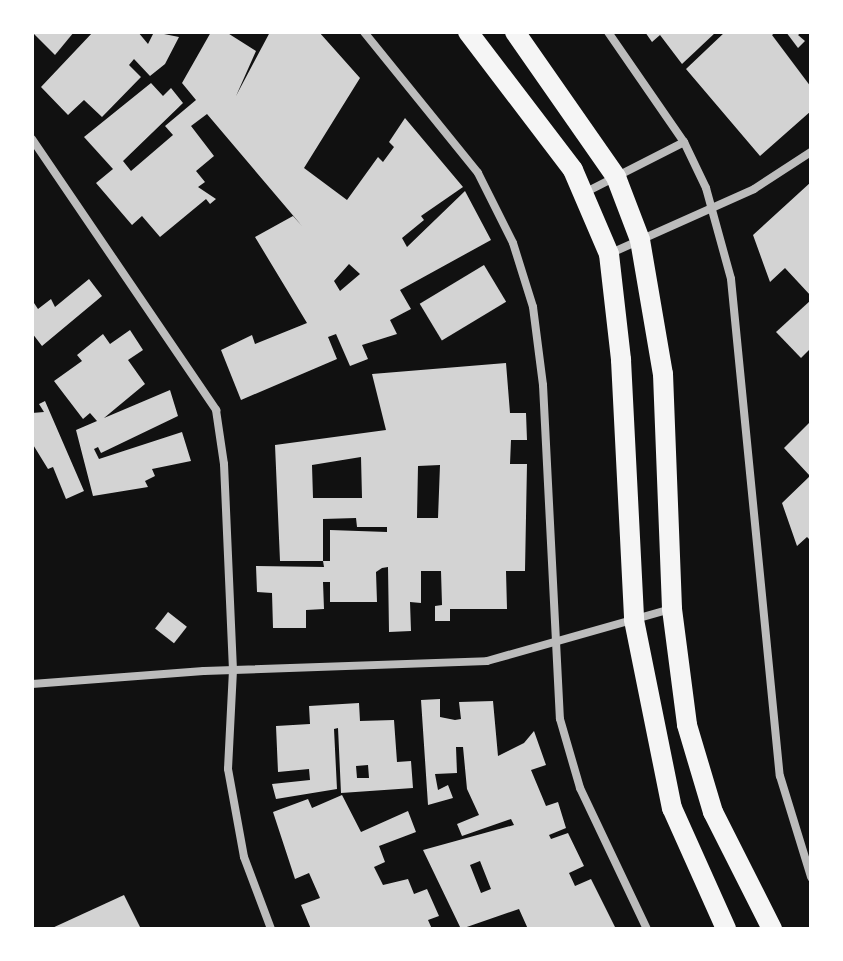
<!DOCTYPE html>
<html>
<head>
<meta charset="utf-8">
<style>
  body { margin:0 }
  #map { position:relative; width:843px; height:961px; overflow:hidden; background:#111; font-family:"IBM Plex Serif",serif }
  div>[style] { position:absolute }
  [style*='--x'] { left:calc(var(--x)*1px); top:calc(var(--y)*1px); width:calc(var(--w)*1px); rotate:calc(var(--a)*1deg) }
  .building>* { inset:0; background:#d3d3d3; transform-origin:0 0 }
  .minor>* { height:8px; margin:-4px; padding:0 4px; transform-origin:4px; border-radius:4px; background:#bcbcbc }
  .primary>* { height:20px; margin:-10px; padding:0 10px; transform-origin:10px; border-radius:10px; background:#f5f5f5 }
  span { translate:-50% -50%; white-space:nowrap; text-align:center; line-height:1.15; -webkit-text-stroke:7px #fff; paint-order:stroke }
  .frame { position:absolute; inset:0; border:34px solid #fff; pointer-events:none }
</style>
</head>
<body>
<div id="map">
  <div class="building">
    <div style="clip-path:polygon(32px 32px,74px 32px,55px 55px)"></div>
    <div style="clip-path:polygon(93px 32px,138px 32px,148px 44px,154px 32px,179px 37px,165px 64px,150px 76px,134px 59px,129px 65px,141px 77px,102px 117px,84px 100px,68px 115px,41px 87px)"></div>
    <div style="clip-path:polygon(evenodd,211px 32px,226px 32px,256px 51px,236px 96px,270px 32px,319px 32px,360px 78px,304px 168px,347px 200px,378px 157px,383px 162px,394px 147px,389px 142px,405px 118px,463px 187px,421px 216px,424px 220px,402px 238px,407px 247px,465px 191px,491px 240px,400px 290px,411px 309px,390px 320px,397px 334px,362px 345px,368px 359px,350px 366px,336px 334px,328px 337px,337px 359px,241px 400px,221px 350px,252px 335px,255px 344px,307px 323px,255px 237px,293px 216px,302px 226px,207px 114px,191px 126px,214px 156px,196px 171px,205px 182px,198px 187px,216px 199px,210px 204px,206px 199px,160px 237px,142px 216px,132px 225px,96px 183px,113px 169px,84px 137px,151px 83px,163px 96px,171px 88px,183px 103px,123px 161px,131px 171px,173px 135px,165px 126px,196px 100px,182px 83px,211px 32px,349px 264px,360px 274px,340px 291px,334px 281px,349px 264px)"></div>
    <div style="clip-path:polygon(645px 32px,716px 32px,682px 64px,660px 35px,652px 42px)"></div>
    <div style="clip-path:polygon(725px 32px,776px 32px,772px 35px,811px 87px,811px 111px,760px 156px,686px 69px)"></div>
    <div style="clip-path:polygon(786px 32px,802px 32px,798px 35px,805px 41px,798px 48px)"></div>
    <div style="clip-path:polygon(811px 182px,811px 296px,785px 268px,770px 282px,753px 235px)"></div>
    <div style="left:484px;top:265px;width:43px;height:75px;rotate:59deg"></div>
    <div style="clip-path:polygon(89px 279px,102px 296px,42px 346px,32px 333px,32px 300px,38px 309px,51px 299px,55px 307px)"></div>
    <div style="clip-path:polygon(811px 300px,811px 348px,801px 358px,776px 332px)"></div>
    <div style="clip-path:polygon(130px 330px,143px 350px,128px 360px,145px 384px,104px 418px,170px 390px,178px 416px,101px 453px,98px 447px,94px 449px,99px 459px,182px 432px,191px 461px,152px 469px,155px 476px,145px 481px,148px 487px,93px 496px,76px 430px,97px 421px,90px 413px,83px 419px,54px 381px,82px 361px,77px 355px,103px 334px,110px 344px)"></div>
    <div style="clip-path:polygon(evenodd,506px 363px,510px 413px,526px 413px,527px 440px,511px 440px,510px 464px,527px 464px,525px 571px,506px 571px,507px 609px,450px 609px,450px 621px,435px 621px,435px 606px,442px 605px,441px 571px,421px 571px,421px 603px,410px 602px,411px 631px,389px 632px,388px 567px,382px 568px,376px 572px,377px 602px,330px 602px,330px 582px,323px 582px,324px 609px,306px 610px,306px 628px,273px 628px,272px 593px,257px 592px,256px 566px,324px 567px,323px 561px,330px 561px,330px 530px,387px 532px,387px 527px,357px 527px,356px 518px,323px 519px,323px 561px,280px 561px,275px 445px,386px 430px,372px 374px,506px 363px,361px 457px,362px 498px,313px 498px,312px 465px,361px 457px,506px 363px,440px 465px,438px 518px,417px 518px,418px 466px,440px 465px)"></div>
    <div style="clip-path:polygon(45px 401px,84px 491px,66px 499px,53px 467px,48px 469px,32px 443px,32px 413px,44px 412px,39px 404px)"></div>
    <div style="clip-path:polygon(811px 421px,811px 541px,807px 537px,797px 546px,782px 503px,810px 476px,784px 448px)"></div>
    <div style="left:168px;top:612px;width:24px;height:21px;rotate:38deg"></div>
    <div style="clip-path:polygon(evenodd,440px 699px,440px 717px,455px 720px,461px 719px,459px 702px,493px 701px,498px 756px,524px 743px,534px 731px,546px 765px,531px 770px,546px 806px,558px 802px,566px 828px,549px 835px,551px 839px,568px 833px,584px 866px,569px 873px,575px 886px,591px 879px,616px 929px,528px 929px,519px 909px,461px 929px,423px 850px,514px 825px,511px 819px,462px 836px,457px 824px,479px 815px,467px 789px,463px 747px,456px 747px,457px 773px,435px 774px,438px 790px,448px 785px,453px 798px,428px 805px,421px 700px,440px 699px,480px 861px,491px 889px,481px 893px,470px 865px,480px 861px)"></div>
    <div style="clip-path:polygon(evenodd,359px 703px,360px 721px,394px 720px,397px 762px,411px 761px,413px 788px,341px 793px,338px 728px,334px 729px,337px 789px,276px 799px,272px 784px,310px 780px,309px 769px,278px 772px,276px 726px,310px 724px,309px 706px,359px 703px,368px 765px,369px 778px,357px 778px,356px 766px,368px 765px)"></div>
    <div style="clip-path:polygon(342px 795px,361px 832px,408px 811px,416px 832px,379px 846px,385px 862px,374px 867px,383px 885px,408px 879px,414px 894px,427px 889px,439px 916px,428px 920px,432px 929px,311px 929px,301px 905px,320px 898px,309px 873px,295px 879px,273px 812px,308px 799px,312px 808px)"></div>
    <div style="clip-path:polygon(124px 895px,141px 929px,50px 929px)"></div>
  </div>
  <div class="minor">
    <div style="--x:364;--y:32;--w:181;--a:51"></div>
    <div style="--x:478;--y:173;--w:78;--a:63.4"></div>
    <div style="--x:513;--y:243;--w:67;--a:72.6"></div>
    <div style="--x:533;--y:307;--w:79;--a:82.7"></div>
    <div style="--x:543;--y:385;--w:334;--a:87.1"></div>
    <div style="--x:560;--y:719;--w:72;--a:73.8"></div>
    <div style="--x:580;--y:788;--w:156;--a:64.6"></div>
    <div style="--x:608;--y:32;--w:134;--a:55.4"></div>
    <div style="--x:684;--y:142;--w:51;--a:64.4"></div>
    <div style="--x:706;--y:188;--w:94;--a:74.6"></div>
    <div style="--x:731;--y:279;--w:499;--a:84.4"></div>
    <div style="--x:780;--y:776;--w:106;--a:72.9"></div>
    <div style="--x:32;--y:139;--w:328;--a:55.8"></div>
    <div style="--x:216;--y:410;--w:55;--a:81.6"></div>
    <div style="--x:224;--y:464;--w:206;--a:87.5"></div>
    <div style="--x:233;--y:670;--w:99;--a:92.9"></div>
    <div style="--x:228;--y:769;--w:89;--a:79.7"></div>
    <div style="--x:244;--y:857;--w:77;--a:69.4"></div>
    <div style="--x:586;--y:192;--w:110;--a:-27"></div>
    <div style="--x:609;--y:254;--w:159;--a:-24.1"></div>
    <div style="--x:754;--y:189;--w:68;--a:-33"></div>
    <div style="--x:32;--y:684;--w:172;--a:-4.3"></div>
    <div style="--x:204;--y:671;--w:283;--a:-2"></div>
    <div style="--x:487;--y:661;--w:191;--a:-15.8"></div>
  </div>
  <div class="primary">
    <div style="--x:468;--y:32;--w:173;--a:52.7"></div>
    <div style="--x:573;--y:170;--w:91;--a:66.8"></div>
    <div style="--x:609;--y:254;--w:107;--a:83.5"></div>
    <div style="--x:621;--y:360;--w:260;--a:87.1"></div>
    <div style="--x:634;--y:620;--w:192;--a:78.6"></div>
    <div style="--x:672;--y:808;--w:133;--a:65.9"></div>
    <div style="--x:515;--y:32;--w:177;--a:55.1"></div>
    <div style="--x:616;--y:177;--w:67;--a:69.1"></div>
    <div style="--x:640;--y:240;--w:136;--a:80.3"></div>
    <div style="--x:663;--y:374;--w:235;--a:87.8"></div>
    <div style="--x:672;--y:609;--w:117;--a:82.6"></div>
    <div style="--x:687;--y:725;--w:91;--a:73.4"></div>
    <div style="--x:713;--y:812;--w:131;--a:63.2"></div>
  </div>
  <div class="frame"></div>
</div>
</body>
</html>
